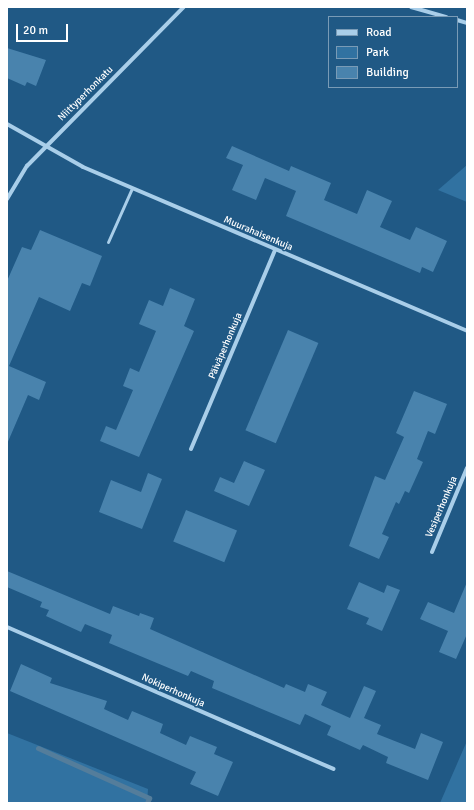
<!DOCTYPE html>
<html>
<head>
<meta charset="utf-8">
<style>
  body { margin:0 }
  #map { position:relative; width:474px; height:810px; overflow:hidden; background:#205985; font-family:Signika,sans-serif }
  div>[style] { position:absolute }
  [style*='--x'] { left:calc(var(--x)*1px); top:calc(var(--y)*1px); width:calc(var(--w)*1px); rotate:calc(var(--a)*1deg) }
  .green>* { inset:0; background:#3172a1 }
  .stream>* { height:5px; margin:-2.5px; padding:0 2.5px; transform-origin:2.5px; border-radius:2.5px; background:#547d9b }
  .building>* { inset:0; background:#4983ad; transform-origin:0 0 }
  .lane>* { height:3px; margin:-1.5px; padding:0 1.5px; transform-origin:1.5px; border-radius:1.5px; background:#a9cee9 }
  .street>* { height:4px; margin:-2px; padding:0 2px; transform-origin:2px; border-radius:2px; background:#a9cee9 }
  span { translate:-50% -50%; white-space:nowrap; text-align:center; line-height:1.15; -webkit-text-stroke:3px #205985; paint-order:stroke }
  .street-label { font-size:10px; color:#fff }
  .frame { position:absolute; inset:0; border:8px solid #fff; pointer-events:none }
  .legend { position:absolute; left:328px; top:16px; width:130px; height:72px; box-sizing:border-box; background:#205985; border:1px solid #799bb6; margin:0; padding:5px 7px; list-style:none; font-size:12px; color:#fff }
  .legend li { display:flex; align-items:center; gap:8px; height:20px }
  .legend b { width:20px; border:1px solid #799bb6 }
  .scale { position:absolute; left:16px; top:24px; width:52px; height:18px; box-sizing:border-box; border:2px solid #fff; border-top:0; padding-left:5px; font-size:12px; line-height:14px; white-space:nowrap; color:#fff; -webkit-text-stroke:3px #205985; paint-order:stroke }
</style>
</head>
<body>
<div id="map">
  <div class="green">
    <div style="clip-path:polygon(467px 165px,467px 202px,438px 190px)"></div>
    <div style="clip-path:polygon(7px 733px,148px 789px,147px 803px,7px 803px)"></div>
    <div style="clip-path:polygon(467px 741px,467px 803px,440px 803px)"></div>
  </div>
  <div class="stream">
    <div style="--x:38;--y:748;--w:122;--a:24.2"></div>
    <div style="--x:149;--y:798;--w:5;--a:112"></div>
  </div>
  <div class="building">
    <div style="clip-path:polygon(7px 48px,46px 60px,36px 86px,27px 82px,25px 86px,7px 78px)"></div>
    <div style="clip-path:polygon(232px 146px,289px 171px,291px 166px,331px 183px,324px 200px,357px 214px,367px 190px,392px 201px,380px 227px,410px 240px,416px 227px,447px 241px,433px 272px,422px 267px,420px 273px,286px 216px,296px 191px,265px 178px,256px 200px,232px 190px,243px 165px,226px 158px)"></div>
    <div style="clip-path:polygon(40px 230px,102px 256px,90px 286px,82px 283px,70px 311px,39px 297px,9px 366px,46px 382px,39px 400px,28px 395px,7px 444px,7px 281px,22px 247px,31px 250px)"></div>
    <div style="clip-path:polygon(170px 288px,195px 299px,184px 326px,194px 331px,139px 457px,100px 441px,106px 426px,116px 430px,133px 390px,123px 386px,130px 368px,139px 372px,156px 331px,139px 324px,149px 300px,163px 306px)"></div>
    <div style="left:288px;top:330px;width:33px;height:109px;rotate:23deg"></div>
    <div style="clip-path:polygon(414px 391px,447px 404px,435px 434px,428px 431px,417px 459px,423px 462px,409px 493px,405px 491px,399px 504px,396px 502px,382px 534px,389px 537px,379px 559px,349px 546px,375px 476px,385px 480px,404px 437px,396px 433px)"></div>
    <div style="clip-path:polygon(244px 461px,265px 470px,249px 506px,214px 491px,220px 477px,234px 483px)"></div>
    <div style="clip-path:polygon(148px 473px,162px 479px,142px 529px,99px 512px,111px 480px,141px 492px)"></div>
    <div style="left:186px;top:510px;width:55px;height:34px;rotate:22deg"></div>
    <div style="clip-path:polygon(7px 571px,110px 614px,113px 606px,139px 616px,140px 613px,154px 618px,150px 629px,284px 688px,286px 684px,305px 692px,308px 684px,327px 692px,321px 705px,350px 718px,364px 686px,376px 691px,364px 718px,381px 725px,377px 734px,415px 749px,421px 733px,443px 742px,428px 780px,386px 763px,388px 757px,363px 745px,360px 750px,327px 735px,331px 726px,305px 714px,300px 725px,212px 688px,214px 681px,191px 671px,188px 676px,109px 643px,112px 635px,85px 624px,81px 632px,46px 616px,49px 610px,40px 607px,42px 602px,7px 587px)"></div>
    <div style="clip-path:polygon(359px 582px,384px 593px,387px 585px,400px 590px,382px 631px,366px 624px,369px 618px,347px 609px)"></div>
    <div style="clip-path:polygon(467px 582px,467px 634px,456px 659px,439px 652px,448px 631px,420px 619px,428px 602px,454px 613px)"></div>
    <div style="clip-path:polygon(21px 664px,52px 678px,50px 683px,107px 701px,104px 709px,128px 720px,132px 711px,163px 724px,160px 733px,186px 745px,190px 736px,217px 747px,214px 754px,233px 762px,218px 796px,190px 784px,196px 772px,10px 691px)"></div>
  </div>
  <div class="lane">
    <div style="--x:108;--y:242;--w:59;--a:-66"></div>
  </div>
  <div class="street">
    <div style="--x:411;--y:7;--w:37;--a:16"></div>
    <div style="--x:457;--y:20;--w:10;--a:17"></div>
    <div style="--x:7;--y:124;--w:87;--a:29.5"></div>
    <div style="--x:83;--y:167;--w:418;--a:23.1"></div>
    <div style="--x:7;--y:199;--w:39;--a:-59"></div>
    <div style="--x:27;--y:166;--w:223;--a:-45.4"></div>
    <div style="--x:191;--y:449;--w:216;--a:-67.1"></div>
    <div style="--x:432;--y:552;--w:91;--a:-67.4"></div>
    <div style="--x:7;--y:627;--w:356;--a:23.5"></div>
  </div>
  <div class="street-label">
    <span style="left:86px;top:94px;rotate:-45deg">Niittyperhonkatu</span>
    <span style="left:258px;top:234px;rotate:23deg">Muurahaisenkuja</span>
    <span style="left:226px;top:346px;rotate:-67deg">Päiväperhonkuja</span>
    <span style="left:442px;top:507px;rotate:-67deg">Vesiperhonkuja</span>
    <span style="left:173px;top:691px;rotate:24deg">Nokiperhonkuja</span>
  </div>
  <div class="frame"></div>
  <ul class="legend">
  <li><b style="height:5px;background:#a9cee9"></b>Road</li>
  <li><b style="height:11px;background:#3172a1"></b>Park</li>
  <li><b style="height:11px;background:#4983ad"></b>Building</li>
  </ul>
  <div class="scale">20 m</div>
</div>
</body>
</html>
